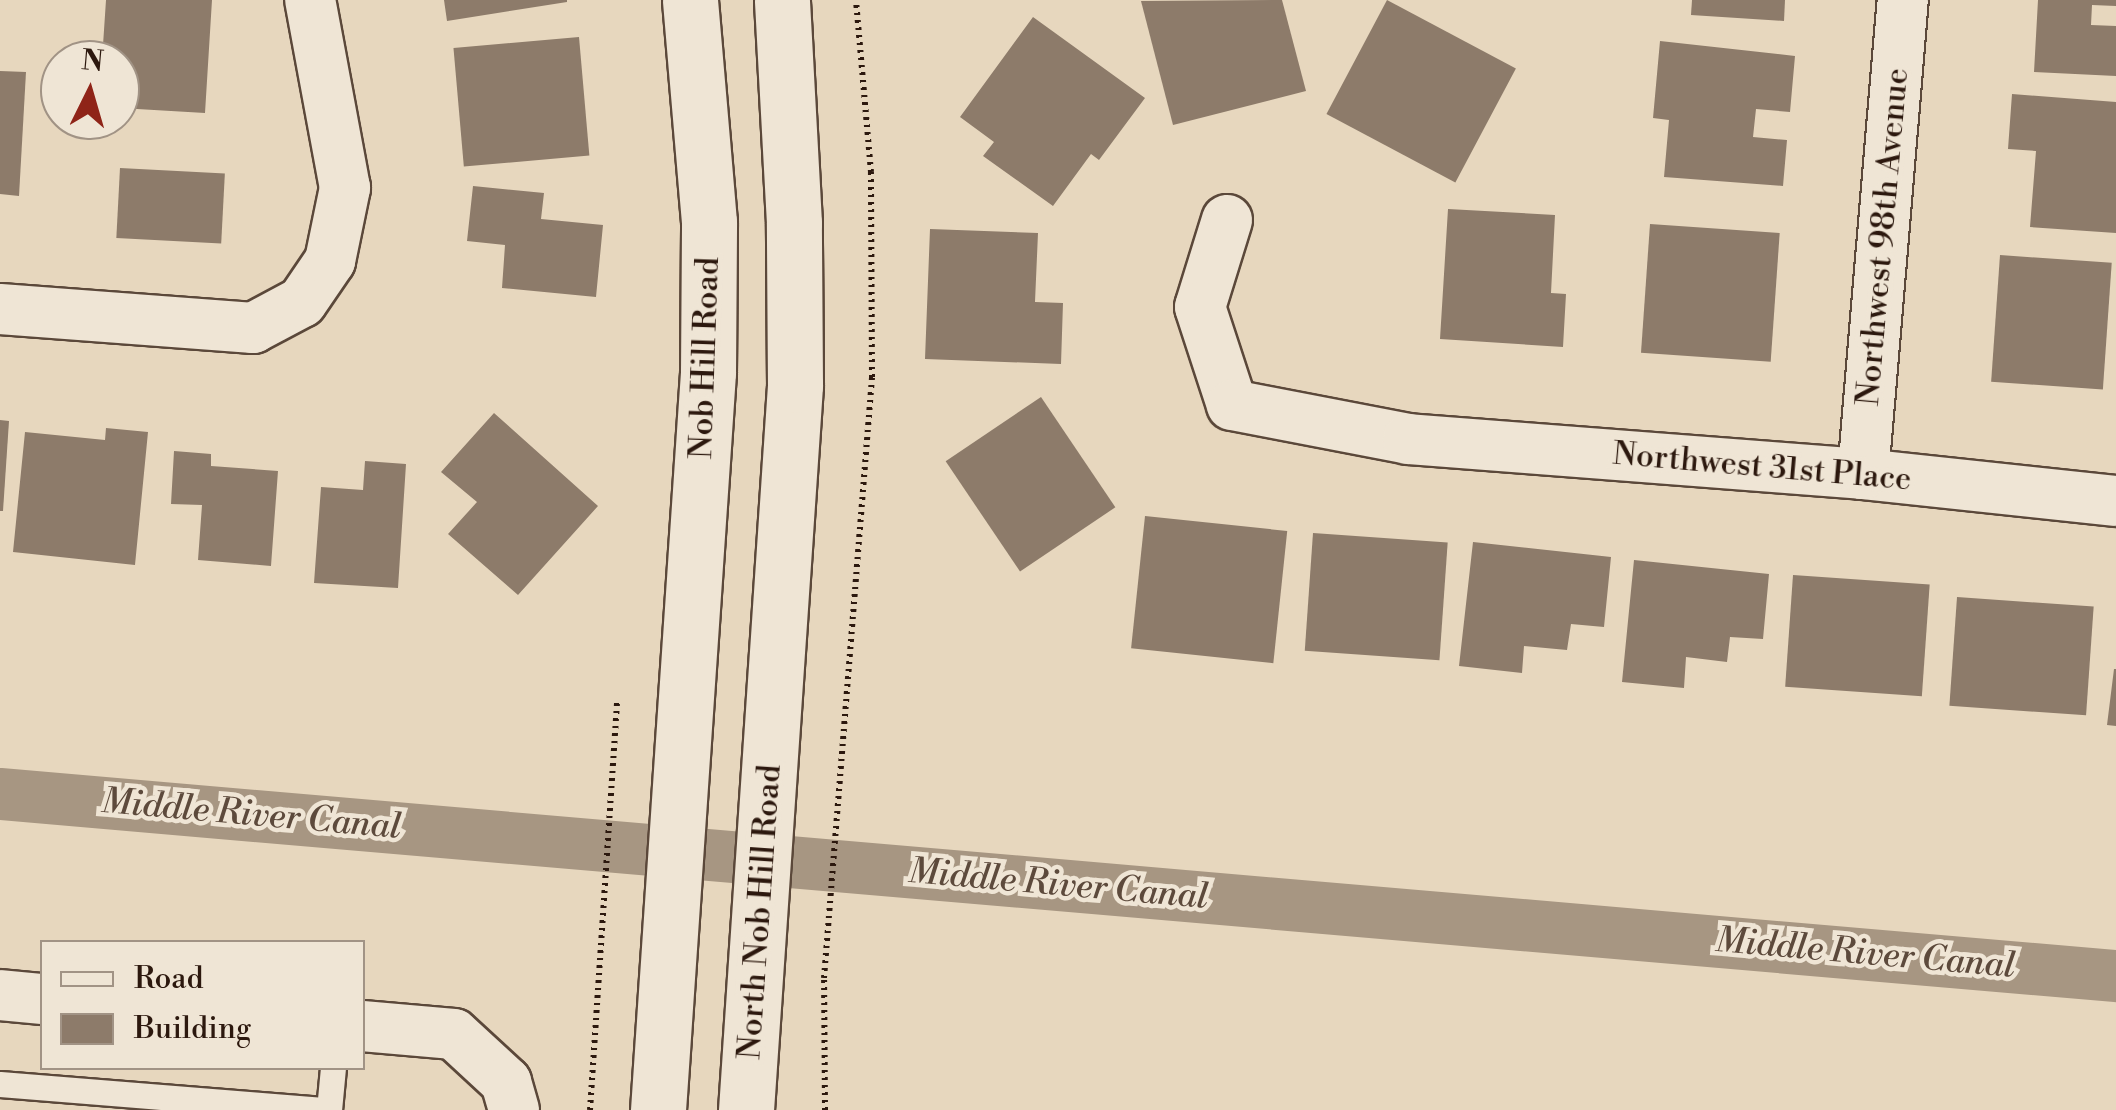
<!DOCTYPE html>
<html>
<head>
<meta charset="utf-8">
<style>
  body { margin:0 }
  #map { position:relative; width:2116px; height:1110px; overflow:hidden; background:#e7d7be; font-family:"Libre Bodoni",serif }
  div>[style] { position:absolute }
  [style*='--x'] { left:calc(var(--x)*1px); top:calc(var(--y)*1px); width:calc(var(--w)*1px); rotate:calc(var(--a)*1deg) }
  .canal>* { height:52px; margin:-26px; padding:0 26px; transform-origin:26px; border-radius:26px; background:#a79682 }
  .building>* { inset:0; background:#8d7b6a; transform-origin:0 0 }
  .path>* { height:6px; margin-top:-3px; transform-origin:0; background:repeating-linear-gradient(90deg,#2c180e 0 2.5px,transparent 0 7.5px) }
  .roads { filter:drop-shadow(2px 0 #5b483a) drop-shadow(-2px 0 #5b483a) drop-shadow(0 2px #5b483a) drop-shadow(0 -2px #5b483a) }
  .lane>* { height:25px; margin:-12.5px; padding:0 12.5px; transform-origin:12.5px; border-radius:12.5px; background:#efe5d5 }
  .street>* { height:50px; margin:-25px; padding:0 25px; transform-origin:25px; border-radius:25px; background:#efe5d5 }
  .secondary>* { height:55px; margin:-27.5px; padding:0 27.5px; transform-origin:27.5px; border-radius:27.5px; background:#efe5d5 }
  span { translate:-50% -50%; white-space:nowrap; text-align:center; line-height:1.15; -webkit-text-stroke:9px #efe5d5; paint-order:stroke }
  .street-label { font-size:32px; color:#2c180e }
  .water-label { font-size:35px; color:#5d4a3c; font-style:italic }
  .legend { position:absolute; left:40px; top:940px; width:325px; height:130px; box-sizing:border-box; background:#efe5d5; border:2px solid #a19385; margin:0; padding:12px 18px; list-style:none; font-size:30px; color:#2c180e }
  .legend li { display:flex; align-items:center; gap:20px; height:50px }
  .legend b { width:50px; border:2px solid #a19385 }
  .north { position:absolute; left:40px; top:40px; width:100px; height:100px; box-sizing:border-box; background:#efe5d5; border:2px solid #a19385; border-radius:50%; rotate:5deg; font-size:28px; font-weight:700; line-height:40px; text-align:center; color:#2c180e }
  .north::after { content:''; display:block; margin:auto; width:35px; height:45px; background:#8f2418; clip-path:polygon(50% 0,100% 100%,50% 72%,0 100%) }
</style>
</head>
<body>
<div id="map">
  <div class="canal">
    <div style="--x:0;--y:794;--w:2124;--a:4.92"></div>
  </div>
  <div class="building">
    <div style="clip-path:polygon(106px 0,212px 0,205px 113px,120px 108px,120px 60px,102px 60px)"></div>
    <div style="clip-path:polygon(444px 0,567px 0,567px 2px,447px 21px)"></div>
    <div style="clip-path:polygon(1282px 0,1306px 91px,1173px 125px,1141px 1px)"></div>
    <div style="left:1387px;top:0;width:146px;height:129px;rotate:28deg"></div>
    <div style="clip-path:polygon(1692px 0,1785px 0,1784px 21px,1691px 15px)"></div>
    <div style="clip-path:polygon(2038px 0,2116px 0,2116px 6px,2092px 5px,2091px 25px,2116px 26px,2116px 76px,2034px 72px)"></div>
    <div style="clip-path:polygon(1033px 17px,1145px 98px,1099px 160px,1091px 154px,1053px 206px,983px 156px,994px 142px,960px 117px)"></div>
    <div style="left:579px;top:37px;width:119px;height:126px;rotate:85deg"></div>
    <div style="clip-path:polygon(1660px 41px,1795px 56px,1790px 112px,1756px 109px,1753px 137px,1787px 140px,1783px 186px,1664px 177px,1669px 120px,1653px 118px)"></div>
    <div style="clip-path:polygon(0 71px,26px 72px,19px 196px,0 194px)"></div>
    <div style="clip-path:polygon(2012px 94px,2116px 102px,2116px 233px,2030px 227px,2036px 151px,2008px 149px)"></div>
    <div style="left:120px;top:168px;width:105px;height:70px;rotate:3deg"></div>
    <div style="clip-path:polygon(473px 186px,544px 193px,541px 219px,603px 225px,596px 297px,502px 288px,505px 245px,467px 241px)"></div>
    <div style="clip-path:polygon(1448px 209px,1555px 215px,1551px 293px,1566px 294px,1563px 347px,1440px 339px)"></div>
    <div style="left:1650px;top:224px;width:130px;height:129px;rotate:4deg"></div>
    <div style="clip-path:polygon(930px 229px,1038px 233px,1035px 302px,1063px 303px,1061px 364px,925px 359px)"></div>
    <div style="left:2000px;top:255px;width:112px;height:127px;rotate:4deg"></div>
    <div style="left:1041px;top:397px;width:133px;height:115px;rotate:56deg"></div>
    <div style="clip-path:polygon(494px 413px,598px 506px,518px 595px,448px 534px,477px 502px,441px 472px)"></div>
    <div style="clip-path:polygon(0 420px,9px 421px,3px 511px,0 511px)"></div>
    <div style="clip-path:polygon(106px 428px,148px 432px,135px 565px,13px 552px,25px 432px,105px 440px)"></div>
    <div style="clip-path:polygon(174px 451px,211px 454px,211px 466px,278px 471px,271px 566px,198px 560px,202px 505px,171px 504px)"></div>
    <div style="clip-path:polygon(365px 461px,406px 464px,398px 588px,314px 583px,321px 487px,363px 490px)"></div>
    <div style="left:1145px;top:516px;width:143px;height:133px;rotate:6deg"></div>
    <div style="left:1313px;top:533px;width:135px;height:118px;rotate:4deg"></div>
    <div style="clip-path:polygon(1473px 542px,1611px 557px,1604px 627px,1571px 624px,1567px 650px,1524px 646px,1522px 673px,1459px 666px)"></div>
    <div style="clip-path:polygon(1634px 560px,1769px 574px,1763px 639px,1730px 637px,1727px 662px,1686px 657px,1684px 688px,1622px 682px)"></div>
    <div style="left:1793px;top:575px;width:137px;height:112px;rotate:4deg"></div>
    <div style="left:1957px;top:597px;width:137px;height:109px;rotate:4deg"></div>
    <div style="clip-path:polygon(2114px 669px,2116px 669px,2116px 726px,2107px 725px)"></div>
  </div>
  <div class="path">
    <div style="--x:590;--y:1110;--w:410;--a:-86.2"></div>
    <div style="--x:825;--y:1110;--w:132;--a:-90.4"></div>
    <div style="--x:824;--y:978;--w:603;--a:-85.43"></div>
    <div style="--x:872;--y:377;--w:205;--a:-90.3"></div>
    <div style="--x:871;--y:172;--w:173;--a:-95"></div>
  </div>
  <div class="roads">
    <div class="lane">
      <div style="--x:0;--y:1084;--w:321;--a:4.6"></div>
      <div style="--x:329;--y:1110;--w:42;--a:-84.6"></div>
    </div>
    <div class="street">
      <div style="--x:1227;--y:220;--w:91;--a:107.2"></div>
      <div style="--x:1200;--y:307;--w:103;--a:71.9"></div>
      <div style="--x:1232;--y:405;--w:179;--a:10.9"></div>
      <div style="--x:1408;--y:439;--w:456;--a:4.4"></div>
      <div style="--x:1863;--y:474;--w:254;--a:6.1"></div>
      <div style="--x:0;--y:309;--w:254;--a:4.3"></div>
      <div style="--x:253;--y:328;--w:55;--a:-28"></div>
      <div style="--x:302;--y:302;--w:50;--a:-55.7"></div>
      <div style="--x:330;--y:261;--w:75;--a:-78.4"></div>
      <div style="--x:345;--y:188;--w:191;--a:-100.5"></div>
      <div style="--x:1863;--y:474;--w:476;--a:-85.2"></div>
      <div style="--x:0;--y:995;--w:42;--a:5.4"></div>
      <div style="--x:362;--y:1026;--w:92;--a:5"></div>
      <div style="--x:454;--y:1034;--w:71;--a:42.7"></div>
      <div style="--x:506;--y:1082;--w:29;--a:74"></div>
    </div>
    <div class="secondary">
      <div style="--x:658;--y:1110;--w:740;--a:-86.12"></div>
      <div style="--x:708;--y:372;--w:150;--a:-89.6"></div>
      <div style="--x:709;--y:222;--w:223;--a:-94.9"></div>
      <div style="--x:746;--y:1110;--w:727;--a:-86.13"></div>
      <div style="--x:795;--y:385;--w:162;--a:-90.4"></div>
      <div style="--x:794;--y:223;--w:223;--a:-93.1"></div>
    </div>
  </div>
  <div class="street-label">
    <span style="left:1883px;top:237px;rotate:-85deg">Northwest 98th Avenue</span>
    <span style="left:705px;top:358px;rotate:-88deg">Nob Hill Road</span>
    <span style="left:1762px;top:467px;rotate:5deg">Northwest 31st Place</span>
    <span style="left:760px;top:912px;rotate:-86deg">North Nob Hill Road</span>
  </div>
  <div class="water-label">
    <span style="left:251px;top:815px;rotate:5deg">Middle River Canal</span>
    <span style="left:1058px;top:885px;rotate:5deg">Middle River Canal</span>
    <span style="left:1865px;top:954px;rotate:5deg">Middle River Canal</span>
  </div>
  <ul class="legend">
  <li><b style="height:12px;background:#efe5d5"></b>Road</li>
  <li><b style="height:28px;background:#8d7b6a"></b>Building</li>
  </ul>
  <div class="north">N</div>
</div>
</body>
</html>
